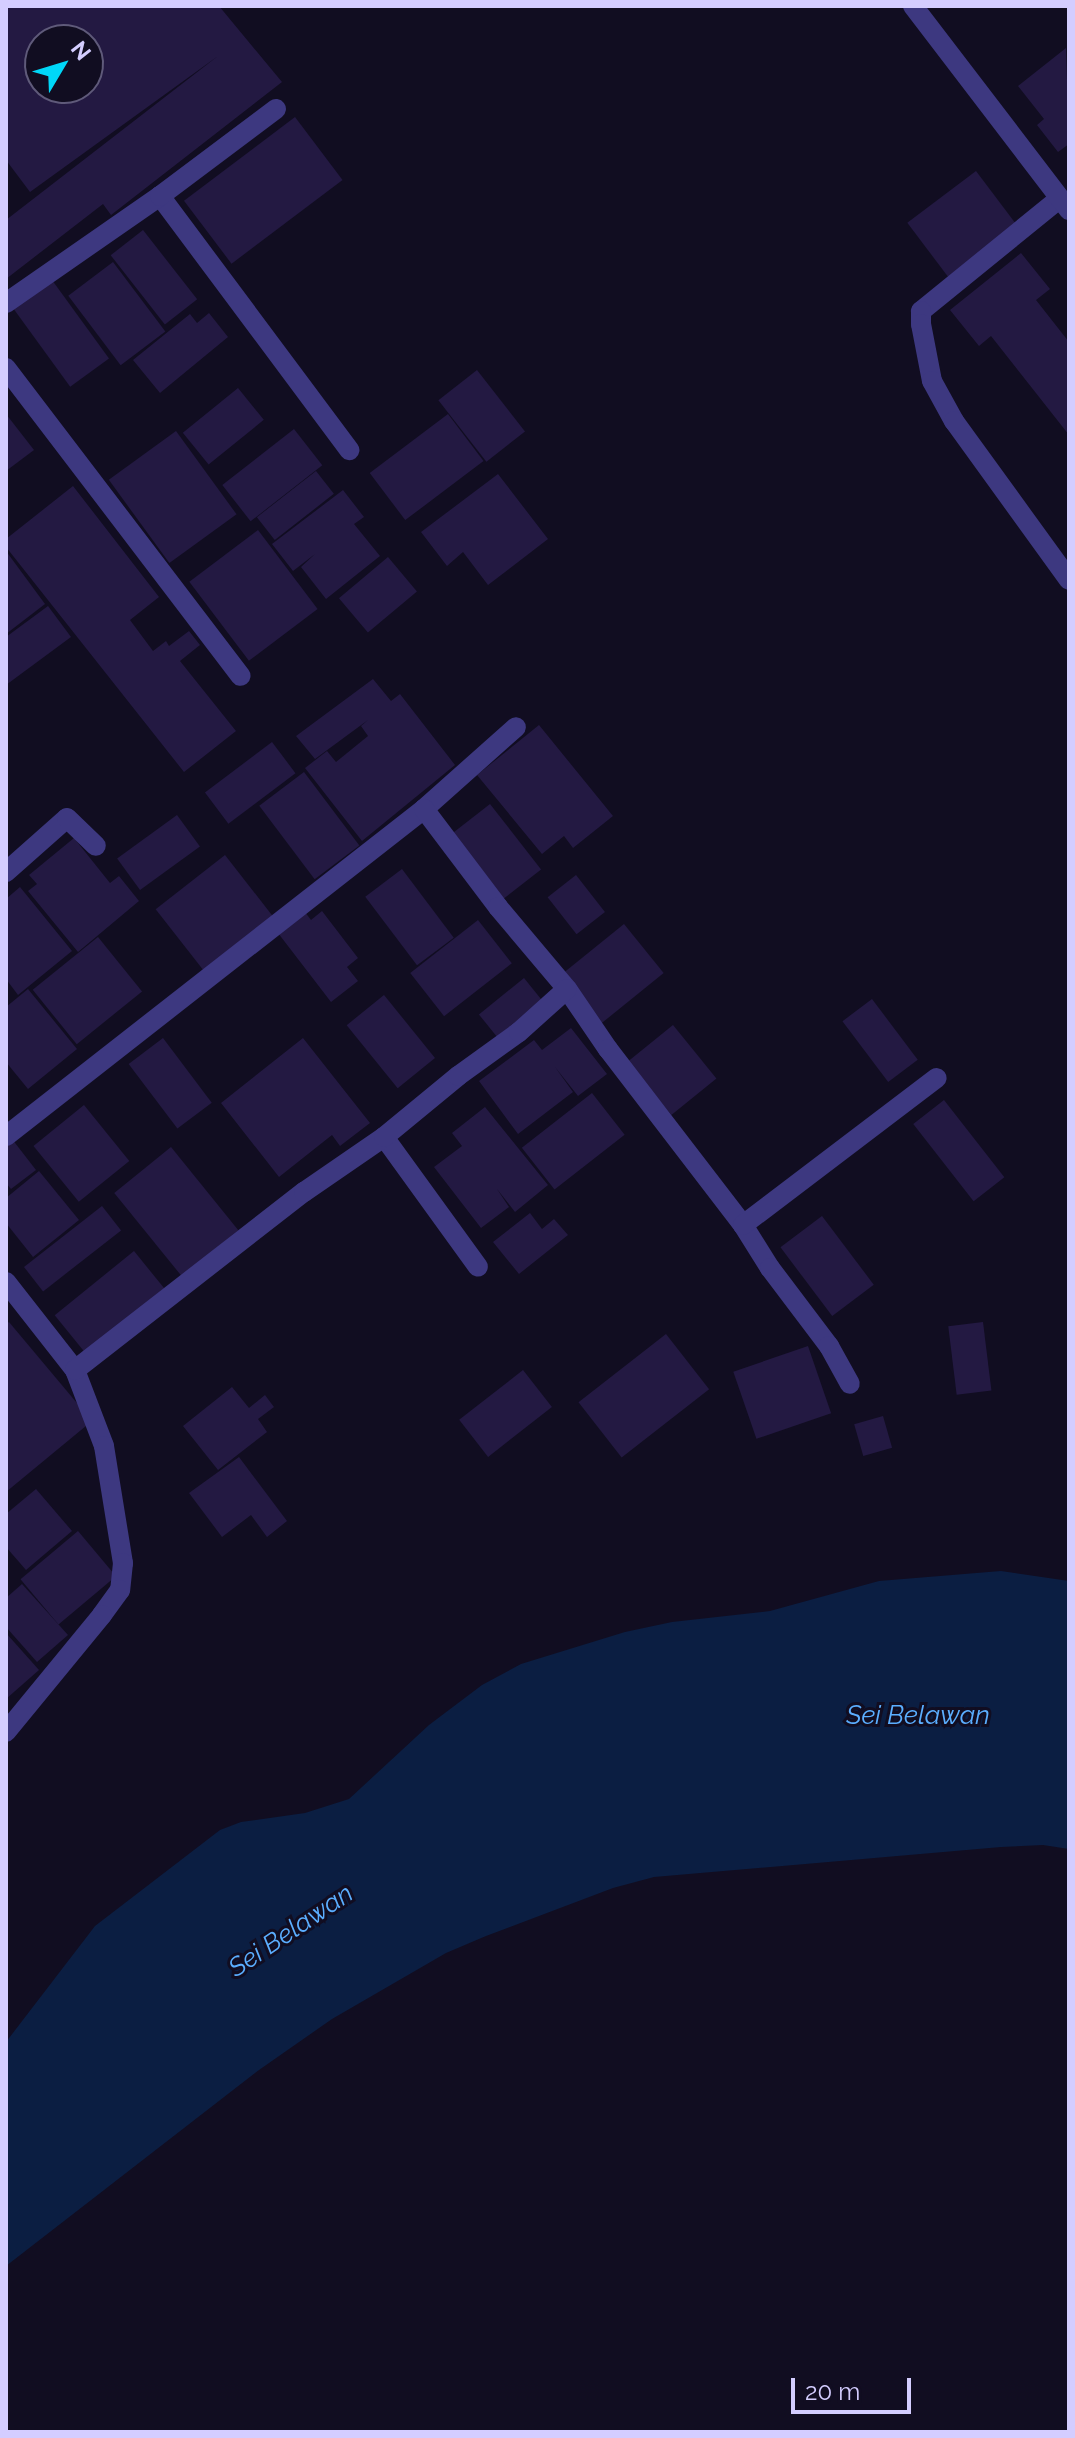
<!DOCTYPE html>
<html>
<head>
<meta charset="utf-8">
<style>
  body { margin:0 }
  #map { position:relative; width:1075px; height:2438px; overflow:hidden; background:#110d21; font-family:Raleway,sans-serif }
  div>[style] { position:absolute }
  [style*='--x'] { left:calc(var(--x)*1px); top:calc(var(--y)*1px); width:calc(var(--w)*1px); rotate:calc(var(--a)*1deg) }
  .water>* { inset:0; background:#0b1e42 }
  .building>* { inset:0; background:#231942; transform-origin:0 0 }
  .lane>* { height:20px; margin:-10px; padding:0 10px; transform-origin:10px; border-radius:10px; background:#3d3880 }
  .street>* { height:20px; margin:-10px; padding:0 10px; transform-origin:10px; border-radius:10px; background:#3d3880 }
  span { translate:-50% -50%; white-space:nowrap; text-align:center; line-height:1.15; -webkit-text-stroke:6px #110d21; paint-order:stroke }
  .water-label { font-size:26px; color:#5baeff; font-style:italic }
  .frame { position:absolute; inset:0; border:8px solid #d4cdff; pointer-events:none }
  .north { position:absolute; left:24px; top:24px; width:80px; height:80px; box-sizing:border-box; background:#110d21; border:2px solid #5f5a7a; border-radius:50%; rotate:52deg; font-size:22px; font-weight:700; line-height:32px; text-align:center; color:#d4cdff }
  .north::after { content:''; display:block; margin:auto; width:28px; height:36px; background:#00d7f8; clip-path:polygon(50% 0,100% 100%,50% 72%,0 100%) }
  .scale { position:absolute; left:791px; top:2378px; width:120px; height:36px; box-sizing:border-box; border:4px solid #d4cdff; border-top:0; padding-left:10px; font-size:24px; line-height:28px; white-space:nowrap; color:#d4cdff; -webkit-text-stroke:6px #110d21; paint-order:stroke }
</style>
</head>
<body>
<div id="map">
  <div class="water">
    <div style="clip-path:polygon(1001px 1571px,1069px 1581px,1069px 1849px,1043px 1845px,1001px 1847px,654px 1877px,613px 1888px,486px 1936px,446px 1953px,332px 2019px,259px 2070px,6px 2266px,6px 2042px,95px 1926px,220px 1830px,241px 1822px,305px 1813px,349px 1799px,429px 1725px,482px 1685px,521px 1664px,625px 1632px,672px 1622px,770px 1611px,879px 1581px)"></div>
  </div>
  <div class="building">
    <div style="clip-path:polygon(evenodd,6px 6px,219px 6px,282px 82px,111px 215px,103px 204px,6px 279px,6px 220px,218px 56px,30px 192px,6px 160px,6px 6px,40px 40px,88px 40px,88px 88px,40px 88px,40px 40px)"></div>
    <div style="clip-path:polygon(1066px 48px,1069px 144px,1058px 152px,1037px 125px,1044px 119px,1018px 86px)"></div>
    <div style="left:295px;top:117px;width:79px;height:139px;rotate:53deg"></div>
    <div style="left:976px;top:171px;width:68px;height:86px;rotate:53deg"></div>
    <div style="left:143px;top:230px;width:88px;height:41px;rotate:52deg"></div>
    <div style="clip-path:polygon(1021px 253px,1050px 289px,1036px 300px,1069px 342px,1069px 435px,991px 336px,979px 346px,950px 310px)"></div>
    <div style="left:113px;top:262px;width:87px;height:56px;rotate:53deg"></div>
    <div style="left:52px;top:280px;width:97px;height:48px;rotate:54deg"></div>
    <div style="clip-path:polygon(209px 313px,228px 337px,160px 393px,133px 360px,190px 314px,197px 323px)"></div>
    <div style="left:477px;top:370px;width:78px;height:49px;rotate:52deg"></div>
    <div style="left:238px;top:388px;width:41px;height:71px;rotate:51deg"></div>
    <div style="clip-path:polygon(6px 414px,34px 450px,6px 471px)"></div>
    <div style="left:448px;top:414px;width:59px;height:98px;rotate:53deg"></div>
    <div style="left:294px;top:429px;width:46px;height:91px;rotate:52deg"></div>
    <div style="left:176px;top:431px;width:103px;height:83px;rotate:54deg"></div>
    <div style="left:316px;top:471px;width:29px;height:75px;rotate:52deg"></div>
    <div style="clip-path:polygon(498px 474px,548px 539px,488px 585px,463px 552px,447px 566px,421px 532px)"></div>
    <div style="clip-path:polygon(73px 486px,159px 597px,130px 620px,153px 651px,166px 641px,169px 646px,189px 631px,200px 645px,180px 661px,236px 731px,184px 772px,6px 547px,6px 539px)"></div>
    <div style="clip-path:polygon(343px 490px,364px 517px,354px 524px,380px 556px,326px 599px,301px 567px,315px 554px,293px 571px,272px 544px)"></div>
    <div style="left:258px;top:530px;width:99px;height:86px;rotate:53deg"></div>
    <div style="clip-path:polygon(6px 551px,45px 604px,6px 634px)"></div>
    <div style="left:388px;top:557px;width:45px;height:64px;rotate:50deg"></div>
    <div style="clip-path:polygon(48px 606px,71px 637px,6px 685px,6px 637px)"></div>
    <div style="clip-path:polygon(373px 679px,391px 701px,400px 694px,455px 765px,362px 841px,305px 768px,327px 751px,336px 762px,368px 736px,361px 726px,368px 720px,315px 759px,296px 736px)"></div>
    <div style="clip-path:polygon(539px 725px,613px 816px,573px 848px,564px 836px,542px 854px,477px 775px)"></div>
    <div style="left:272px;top:742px;width:39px;height:84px;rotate:53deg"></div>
    <div style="left:304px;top:772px;width:92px;height:56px;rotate:53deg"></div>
    <div style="left:490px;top:804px;width:83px;height:55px;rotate:52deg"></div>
    <div style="left:177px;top:815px;width:39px;height:74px;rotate:54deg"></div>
    <div style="clip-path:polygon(74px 838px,110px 883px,119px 876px,139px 901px,78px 952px,28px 891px,37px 884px,29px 875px)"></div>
    <div style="left:225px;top:855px;width:83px;height:88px;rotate:52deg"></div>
    <div style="left:402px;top:869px;width:86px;height:46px;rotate:53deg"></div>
    <div style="left:576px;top:875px;width:47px;height:36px;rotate:52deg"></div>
    <div style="clip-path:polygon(20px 887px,72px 951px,18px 995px,6px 979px,6px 899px)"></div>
    <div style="clip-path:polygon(322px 911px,358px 958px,347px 967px,358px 981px,331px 1002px,278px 933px,305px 912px,311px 920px)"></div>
    <div style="left:478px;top:920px;width:55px;height:86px;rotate:52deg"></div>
    <div style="left:624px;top:924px;width:63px;height:82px;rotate:51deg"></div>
    <div style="left:98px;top:937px;width:70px;height:84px;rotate:51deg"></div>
    <div style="left:524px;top:978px;width:35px;height:58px;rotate:51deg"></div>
    <div style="clip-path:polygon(28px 989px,77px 1049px,28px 1089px,6px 1062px,6px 1007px)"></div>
    <div style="left:384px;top:995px;width:81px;height:48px;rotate:51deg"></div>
    <div style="left:872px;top:999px;width:76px;height:37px;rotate:53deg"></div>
    <div style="left:673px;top:1025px;width:69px;height:58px;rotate:51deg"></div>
    <div style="clip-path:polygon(571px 1028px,607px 1074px,578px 1096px,555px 1067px,573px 1092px,518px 1134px,479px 1081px,534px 1040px,542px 1050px)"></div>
    <div style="left:163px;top:1038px;width:81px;height:43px;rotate:53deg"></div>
    <div style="clip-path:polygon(303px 1038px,370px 1123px,340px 1146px,332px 1135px,279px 1177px,221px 1103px)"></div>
    <div style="left:592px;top:1093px;width:53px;height:89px;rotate:52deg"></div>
    <div style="left:944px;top:1100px;width:98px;height:39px;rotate:52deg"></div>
    <div style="left:84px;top:1105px;width:72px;height:65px;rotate:51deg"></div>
    <div style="clip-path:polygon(485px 1107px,548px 1185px,515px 1212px,497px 1189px,509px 1207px,481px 1228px,434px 1167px,462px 1146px,452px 1133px)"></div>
    <div style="clip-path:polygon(12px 1139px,36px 1170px,11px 1189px,6px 1183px,6px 1144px)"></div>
    <div style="left:171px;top:1147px;width:107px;height:73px;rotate:51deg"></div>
    <div style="clip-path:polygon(39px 1171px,79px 1220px,33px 1257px,6px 1223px,6px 1198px)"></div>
    <div style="left:102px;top:1206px;width:31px;height:99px;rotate:52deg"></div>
    <div style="clip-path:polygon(530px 1213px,542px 1229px,554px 1219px,568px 1235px,519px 1274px,493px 1242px)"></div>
    <div style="left:822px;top:1216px;width:86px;height:52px;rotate:53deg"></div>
    <div style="left:134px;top:1251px;width:48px;height:102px;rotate:51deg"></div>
    <div style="clip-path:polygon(9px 1322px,92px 1421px,6px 1492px,6px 1324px)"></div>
    <div style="left:983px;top:1322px;width:69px;height:35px;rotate:83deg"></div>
    <div style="left:666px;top:1334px;width:70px;height:111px;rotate:52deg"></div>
    <div style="left:808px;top:1346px;width:71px;height:79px;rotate:71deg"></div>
    <div style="left:523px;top:1370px;width:47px;height:81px;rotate:52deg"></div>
    <div style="clip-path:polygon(232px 1387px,249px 1408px,265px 1395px,274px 1407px,258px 1419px,267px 1432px,218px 1470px,183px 1426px)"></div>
    <div style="left:883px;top:1416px;width:33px;height:30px;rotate:74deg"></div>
    <div style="clip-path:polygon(239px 1457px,287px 1521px,267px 1537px,251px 1515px,222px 1537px,189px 1493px)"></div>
    <div style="clip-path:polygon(36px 1489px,72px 1531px,26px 1570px,6px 1547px,6px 1514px)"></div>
    <div style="left:78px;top:1531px;width:59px;height:75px;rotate:50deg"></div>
    <div style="clip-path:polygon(22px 1584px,68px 1635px,37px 1662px,6px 1627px,6px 1598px)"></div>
    <div style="clip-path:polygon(6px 1633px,39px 1670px,6px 1699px)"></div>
  </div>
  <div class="lane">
    <div style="--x:1059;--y:199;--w:178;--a:140.9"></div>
    <div style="--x:921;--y:311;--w:13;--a:90"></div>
    <div style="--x:921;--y:324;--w:58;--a:79.1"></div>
    <div style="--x:932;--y:381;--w:46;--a:61.2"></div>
    <div style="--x:954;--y:421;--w:196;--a:54.1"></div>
  </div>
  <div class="street">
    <div style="--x:913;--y:6;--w:257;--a:52.6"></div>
    <div style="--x:160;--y:196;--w:317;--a:53.3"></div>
    <div style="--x:6;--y:303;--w:188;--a:-34.8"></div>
    <div style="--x:160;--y:196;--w:145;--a:-36.9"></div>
    <div style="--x:6;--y:368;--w:387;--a:52.7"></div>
    <div style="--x:424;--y:809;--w:123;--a:-41.7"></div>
    <div style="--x:6;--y:872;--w:81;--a:-41.5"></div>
    <div style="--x:67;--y:818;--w:40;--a:44"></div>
    <div style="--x:6;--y:1136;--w:531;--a:-38.04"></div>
    <div style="--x:424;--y:809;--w:123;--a:52.9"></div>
    <div style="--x:498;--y:907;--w:107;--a:49.9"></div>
    <div style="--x:567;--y:989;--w:73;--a:55.7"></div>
    <div style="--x:608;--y:1049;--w:222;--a:52.5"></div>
    <div style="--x:743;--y:1225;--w:51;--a:57.9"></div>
    <div style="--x:770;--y:1268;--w:98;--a:52.9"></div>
    <div style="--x:829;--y:1346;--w:43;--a:61.1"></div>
    <div style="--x:384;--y:1137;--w:160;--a:54.1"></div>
    <div style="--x:743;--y:1225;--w:243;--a:-37.2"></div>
    <div style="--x:6;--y:1282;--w:112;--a:51.9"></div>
    <div style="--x:75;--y:1370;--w:81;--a:69.1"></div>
    <div style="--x:104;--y:1446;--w:119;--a:80.8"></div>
    <div style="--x:123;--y:1563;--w:27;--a:96"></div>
    <div style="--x:120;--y:1590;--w:31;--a:126"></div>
    <div style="--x:102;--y:1615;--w:151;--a:129.4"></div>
    <div style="--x:75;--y:1370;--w:290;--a:-37.9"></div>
    <div style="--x:304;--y:1192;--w:97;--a:-34.5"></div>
    <div style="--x:384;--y:1137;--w:96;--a:-39.5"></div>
    <div style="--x:458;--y:1076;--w:75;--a:-35.8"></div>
    <div style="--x:519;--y:1032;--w:64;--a:-41.9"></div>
  </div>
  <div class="water-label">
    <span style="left:918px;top:1716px">Sei Belawan</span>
    <span style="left:291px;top:1931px;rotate:-34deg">Sei Belawan</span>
  </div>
  <div class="frame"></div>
  <div class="north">N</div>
  <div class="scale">20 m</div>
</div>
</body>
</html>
